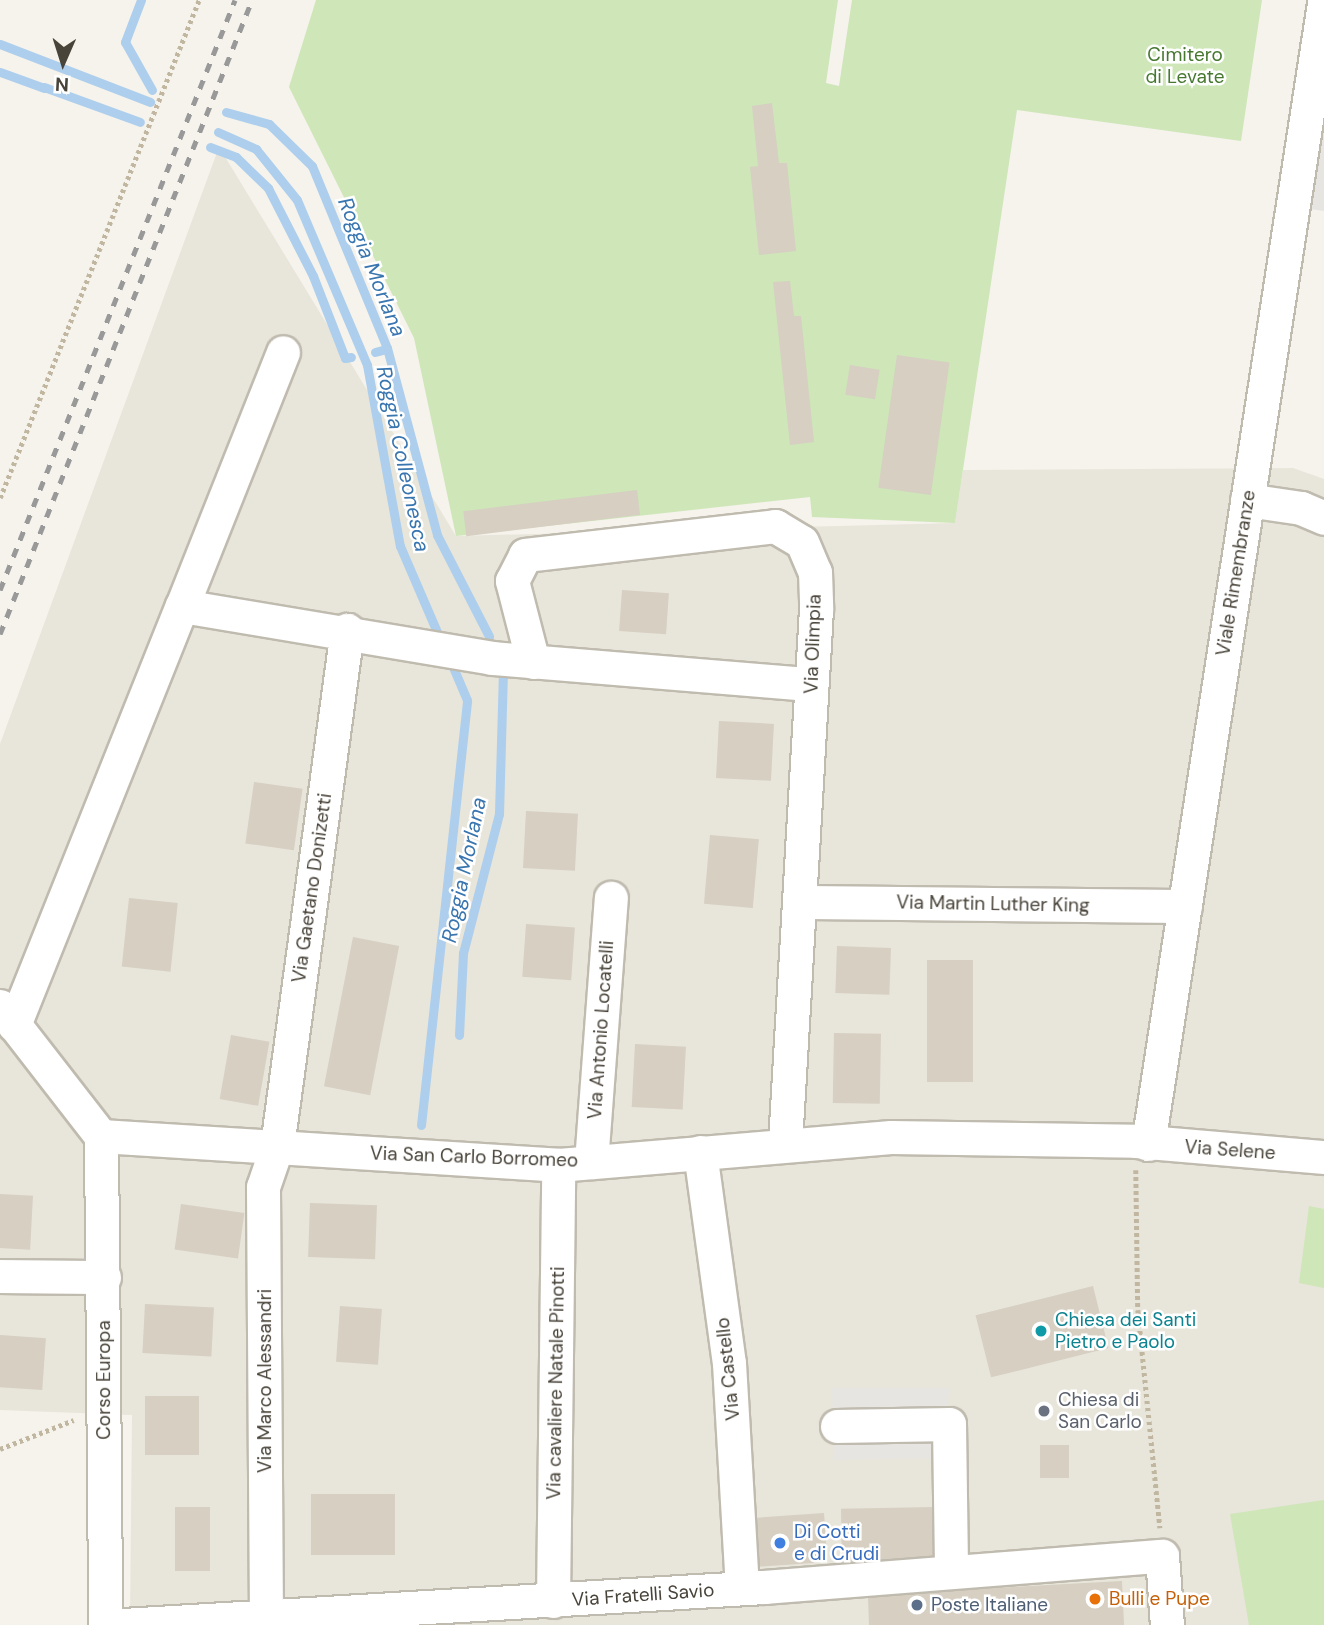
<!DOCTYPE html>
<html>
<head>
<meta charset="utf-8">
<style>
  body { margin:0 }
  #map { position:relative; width:1324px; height:1625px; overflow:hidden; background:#f5f3ec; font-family:"DM Sans",sans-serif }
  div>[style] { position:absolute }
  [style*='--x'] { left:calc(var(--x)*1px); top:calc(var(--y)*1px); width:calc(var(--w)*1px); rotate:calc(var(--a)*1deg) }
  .residential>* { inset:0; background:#e8e5da }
  .green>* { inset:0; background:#cee6b8 }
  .parking>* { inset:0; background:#e7e5e2 }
  .stream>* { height:9px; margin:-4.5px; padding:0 4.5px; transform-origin:4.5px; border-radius:4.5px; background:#adceec }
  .building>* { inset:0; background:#d6cfc2; transform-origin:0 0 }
  .path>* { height:4.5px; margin-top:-2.25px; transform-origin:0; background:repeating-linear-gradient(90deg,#c1b7a1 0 3.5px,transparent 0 7px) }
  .roads { filter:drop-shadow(2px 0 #c0bbaf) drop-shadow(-2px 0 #c0bbaf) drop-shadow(0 2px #c0bbaf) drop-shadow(0 -2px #c0bbaf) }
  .minor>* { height:33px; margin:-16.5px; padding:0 16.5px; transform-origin:16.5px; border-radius:16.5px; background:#fff }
  .rail>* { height:5px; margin-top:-2.5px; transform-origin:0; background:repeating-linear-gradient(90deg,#999 0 9px,transparent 0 18px) }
  .dots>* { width:19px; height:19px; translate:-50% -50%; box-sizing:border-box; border:4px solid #fff; border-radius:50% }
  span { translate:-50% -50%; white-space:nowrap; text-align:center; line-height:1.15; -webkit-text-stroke:5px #fff; paint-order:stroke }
  .park-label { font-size:19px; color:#467830 }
  .street-label { font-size:19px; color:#49443a }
  .culture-label { font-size:19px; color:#0d838f }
  .left { translate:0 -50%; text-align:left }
  .worship-label { font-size:19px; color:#5b616d }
  .shop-label { font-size:19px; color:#366cbe }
  .food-label { font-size:19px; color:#c56008 }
  .service-label { font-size:19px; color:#4e5e75 }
  .water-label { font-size:21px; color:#3975af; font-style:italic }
  .north { position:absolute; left:28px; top:28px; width:70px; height:70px; -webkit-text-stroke:5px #fff; paint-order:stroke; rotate:183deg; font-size:19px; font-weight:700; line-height:28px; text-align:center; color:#49443a }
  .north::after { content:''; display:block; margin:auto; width:24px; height:32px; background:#49443a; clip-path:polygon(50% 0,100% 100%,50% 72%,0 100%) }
</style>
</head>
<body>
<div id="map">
  <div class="residential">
    <div style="clip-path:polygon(219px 147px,456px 536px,955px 523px,963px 470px,1293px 468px,1324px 479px,1324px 1625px,130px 1625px,132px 1415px,0 1410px,0 744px)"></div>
  </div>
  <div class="green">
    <div style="clip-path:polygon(316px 0,838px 0,826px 83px,839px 86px,852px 0,1262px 0,1241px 141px,1017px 110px,955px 523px,812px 517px,810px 497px,456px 536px,414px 338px,289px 87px)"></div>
    <div style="clip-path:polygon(1309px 1206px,1324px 1209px,1324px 1288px,1299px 1283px)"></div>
    <div style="clip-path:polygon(1324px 1500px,1324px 1625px,1249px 1625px,1230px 1514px)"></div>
  </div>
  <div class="parking">
    <div style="clip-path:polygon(1324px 127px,1324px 211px,1310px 209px)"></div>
    <div style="clip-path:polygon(832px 1388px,950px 1388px,937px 1458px,834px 1460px)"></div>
  </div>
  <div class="stream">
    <div style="--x:141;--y:0;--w:45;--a:110.9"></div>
    <div style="--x:125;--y:42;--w:55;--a:60.6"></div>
    <div style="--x:0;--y:44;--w:161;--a:21.1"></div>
    <div style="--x:0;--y:72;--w:47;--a:20"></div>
    <div style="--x:44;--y:87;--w:102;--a:20"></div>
    <div style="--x:226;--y:112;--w:45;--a:15.6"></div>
    <div style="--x:269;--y:124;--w:60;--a:44.3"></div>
    <div style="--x:312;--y:166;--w:197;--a:67.6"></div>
    <div style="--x:387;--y:348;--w:194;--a:75"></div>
    <div style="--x:437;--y:535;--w:114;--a:62.8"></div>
    <div style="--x:218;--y:132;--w:42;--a:24.1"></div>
    <div style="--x:256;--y:149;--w:65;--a:51.2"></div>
    <div style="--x:297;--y:200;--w:179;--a:67"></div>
    <div style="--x:367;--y:365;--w:184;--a:79.7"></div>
    <div style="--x:400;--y:546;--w:103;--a:66.7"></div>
    <div style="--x:210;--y:147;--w:28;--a:21"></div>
    <div style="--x:236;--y:157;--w:45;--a:44.1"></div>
    <div style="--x:268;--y:188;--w:99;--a:62.9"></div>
    <div style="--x:313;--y:276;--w:88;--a:68.7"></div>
    <div style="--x:345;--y:358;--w:6;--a:-9"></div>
    <div style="--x:375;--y:352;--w:11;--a:-15"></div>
    <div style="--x:459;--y:1035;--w:82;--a:-87.2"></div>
    <div style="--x:463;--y:953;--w:144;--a:-75.5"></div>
    <div style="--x:499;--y:814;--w:144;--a:-88.4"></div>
    <div style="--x:421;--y:1125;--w:427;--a:-83.8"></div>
    <div style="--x:467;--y:700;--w:43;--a:-113"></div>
  </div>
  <div class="building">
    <div style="clip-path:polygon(772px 103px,779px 163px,787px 163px,796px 251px,759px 255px,750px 167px,758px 166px,752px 106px)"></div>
    <div style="clip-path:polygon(790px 281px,794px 316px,801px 316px,814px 442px,790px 445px,773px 282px)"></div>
    <div style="left:897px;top:355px;width:53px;height:134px;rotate:8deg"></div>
    <div style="left:850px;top:365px;width:30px;height:30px;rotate:9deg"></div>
    <div style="left:637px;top:490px;width:25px;height:175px;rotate:83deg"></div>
    <div style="left:622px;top:590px;width:47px;height:41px;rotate:4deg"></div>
    <div style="left:719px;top:721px;width:55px;height:57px;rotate:3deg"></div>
    <div style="left:254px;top:782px;width:49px;height:62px;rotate:8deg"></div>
    <div style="left:526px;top:811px;width:52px;height:57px;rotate:3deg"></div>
    <div style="left:710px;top:835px;width:49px;height:69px;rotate:5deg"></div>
    <div style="left:129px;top:898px;width:49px;height:69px;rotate:6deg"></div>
    <div style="left:526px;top:924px;width:49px;height:53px;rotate:4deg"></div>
    <div style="left:353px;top:937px;width:47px;height:152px;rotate:11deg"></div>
    <div style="left:837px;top:946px;width:54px;height:47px;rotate:2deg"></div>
    <div style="left:973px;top:960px;width:122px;height:46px;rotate:90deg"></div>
    <div style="left:834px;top:1033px;width:47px;height:70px;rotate:1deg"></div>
    <div style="left:231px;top:1035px;width:39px;height:65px;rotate:10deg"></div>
    <div style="left:635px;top:1044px;width:51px;height:63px;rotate:3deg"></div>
    <div style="left:0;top:1194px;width:33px;height:54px;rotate:3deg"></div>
    <div style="left:310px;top:1203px;width:67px;height:54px;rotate:2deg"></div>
    <div style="left:181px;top:1204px;width:64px;height:46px;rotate:8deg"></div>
    <div style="left:1093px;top:1286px;width:64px;height:121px;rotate:76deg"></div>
    <div style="left:145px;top:1304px;width:69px;height:49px;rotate:3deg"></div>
    <div style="left:340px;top:1306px;width:42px;height:56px;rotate:4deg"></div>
    <div style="left:0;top:1335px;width:46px;height:52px;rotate:4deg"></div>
    <div style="left:145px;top:1396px;width:54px;height:59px"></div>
    <div style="left:1040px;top:1445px;width:29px;height:33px"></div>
    <div style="left:311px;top:1494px;width:84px;height:61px"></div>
    <div style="left:175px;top:1507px;width:35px;height:64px"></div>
    <div style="left:935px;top:1507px;width:54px;height:94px;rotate:89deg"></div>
    <div style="left:824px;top:1513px;width:49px;height:74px;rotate:86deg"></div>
    <div style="clip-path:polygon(1122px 1581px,1124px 1625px,869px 1625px,868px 1595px)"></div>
  </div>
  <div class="path">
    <div style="--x:0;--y:498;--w:536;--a:-68.22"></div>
    <div style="--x:1136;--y:1170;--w:140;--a:89.2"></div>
    <div style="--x:1138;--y:1310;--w:219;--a:84.2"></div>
    <div style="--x:0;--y:1449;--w:79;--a:-21.4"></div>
  </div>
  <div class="roads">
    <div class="minor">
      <div style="--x:1247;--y:500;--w:55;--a:8.4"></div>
      <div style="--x:1301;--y:508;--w:25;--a:23"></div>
      <div style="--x:182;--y:606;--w:273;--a:-68.3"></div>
      <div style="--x:533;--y:662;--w:84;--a:-104.5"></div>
      <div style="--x:512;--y:581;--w:29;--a:-63"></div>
      <div style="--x:525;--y:555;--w:252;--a:-6.6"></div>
      <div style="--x:775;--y:526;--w:31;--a:31"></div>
      <div style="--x:802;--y:542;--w:33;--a:67"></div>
      <div style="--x:815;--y:572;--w:37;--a:88"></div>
      <div style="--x:816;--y:609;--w:536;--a:93.32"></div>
      <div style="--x:801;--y:902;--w:384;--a:0.6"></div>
      <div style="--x:0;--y:1006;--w:165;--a:52.2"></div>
      <div style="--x:101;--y:1136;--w:458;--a:3.6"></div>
      <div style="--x:558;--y:1165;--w:334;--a:-4.8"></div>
      <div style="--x:891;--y:1137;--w:245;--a:0.9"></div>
      <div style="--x:1136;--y:1141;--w:189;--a:4.9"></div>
      <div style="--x:14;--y:1025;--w:451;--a:-68.2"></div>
      <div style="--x:182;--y:606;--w:314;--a:9.5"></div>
      <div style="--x:492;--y:658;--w:320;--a:4.7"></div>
      <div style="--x:101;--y:1136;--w:489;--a:89.5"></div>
      <div style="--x:1148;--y:1144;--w:1154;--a:-81.23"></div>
      <div style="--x:700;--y:1152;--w:213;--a:82.2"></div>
      <div style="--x:729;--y:1363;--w:225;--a:86.7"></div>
      <div style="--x:591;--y:1162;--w:265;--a:-85.7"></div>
      <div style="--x:0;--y:1276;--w:104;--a:0.6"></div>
      <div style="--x:837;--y:1426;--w:112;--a:-1"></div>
      <div style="--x:949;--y:1424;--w:146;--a:89.2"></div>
      <div style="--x:553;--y:1601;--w:436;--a:-89.3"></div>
      <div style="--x:266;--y:1619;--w:432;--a:-90.4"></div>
      <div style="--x:263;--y:1187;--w:43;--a:-71.1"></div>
      <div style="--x:277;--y:1146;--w:521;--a:-82.27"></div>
      <div style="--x:123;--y:1625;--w:642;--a:-3.39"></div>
      <div style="--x:764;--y:1587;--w:399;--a:-4.5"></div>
      <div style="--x:1162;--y:1556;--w:69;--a:85.9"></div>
    </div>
  </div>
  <div class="rail">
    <div style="--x:0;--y:590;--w:635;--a:-68.28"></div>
    <div style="--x:0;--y:634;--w:682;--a:-68.32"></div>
  </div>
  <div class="dots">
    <div style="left:1041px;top:1331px;background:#0f9aa8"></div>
    <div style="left:1044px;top:1411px;background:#6b7280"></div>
    <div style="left:780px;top:1543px;background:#3f7fe0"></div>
    <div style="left:1095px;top:1599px;background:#e8710a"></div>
    <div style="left:917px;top:1605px;background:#5c6f8a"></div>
  </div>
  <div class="park-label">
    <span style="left:1185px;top:66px">Cimitero<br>di Levate</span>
  </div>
  <div class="street-label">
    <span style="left:1236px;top:573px;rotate:-81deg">Viale Rimembranze</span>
    <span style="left:813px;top:644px;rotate:-88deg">Via Olimpia</span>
    <span style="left:312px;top:888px;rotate:-82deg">Via Gaetano Donizetti</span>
    <span style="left:993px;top:904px;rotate:1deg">Via Martin Luther King</span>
    <span style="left:601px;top:1030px;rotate:-86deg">Via Antonio Locatelli</span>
    <span style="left:1230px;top:1150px;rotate:4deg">Via Selene</span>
    <span style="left:474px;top:1157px;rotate:2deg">Via San Carlo Borromeo</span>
    <span style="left:728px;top:1369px;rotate:-96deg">Via Castello</span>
    <span style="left:104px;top:1380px;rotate:-90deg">Corso Europa</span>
    <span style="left:265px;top:1381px;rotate:-90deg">Via Marco Alessandri</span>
    <span style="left:556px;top:1383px;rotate:-89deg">Via cavaliere Natale Pinotti</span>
    <span style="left:643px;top:1595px;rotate:-4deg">Via Fratelli Savio</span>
  </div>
  <div class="culture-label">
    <span class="left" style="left:1055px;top:1331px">Chiesa dei Santi<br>Pietro e Paolo</span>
  </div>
  <div class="worship-label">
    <span class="left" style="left:1058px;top:1411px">Chiesa di<br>San Carlo</span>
  </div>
  <div class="shop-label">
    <span class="left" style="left:794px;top:1543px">Di Cotti<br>e di Crudi</span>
  </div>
  <div class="food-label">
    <span class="left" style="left:1109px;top:1599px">Bulli e Pupe</span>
  </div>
  <div class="service-label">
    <span class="left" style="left:931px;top:1605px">Poste Italiane</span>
  </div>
  <div class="water-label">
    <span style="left:372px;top:267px;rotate:68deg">Roggia Morlana</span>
    <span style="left:403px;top:459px;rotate:78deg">Roggia Colleonesca</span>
    <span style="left:464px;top:870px;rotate:-78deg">Roggia Morlana</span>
  </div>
  <div class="north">N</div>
</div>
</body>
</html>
